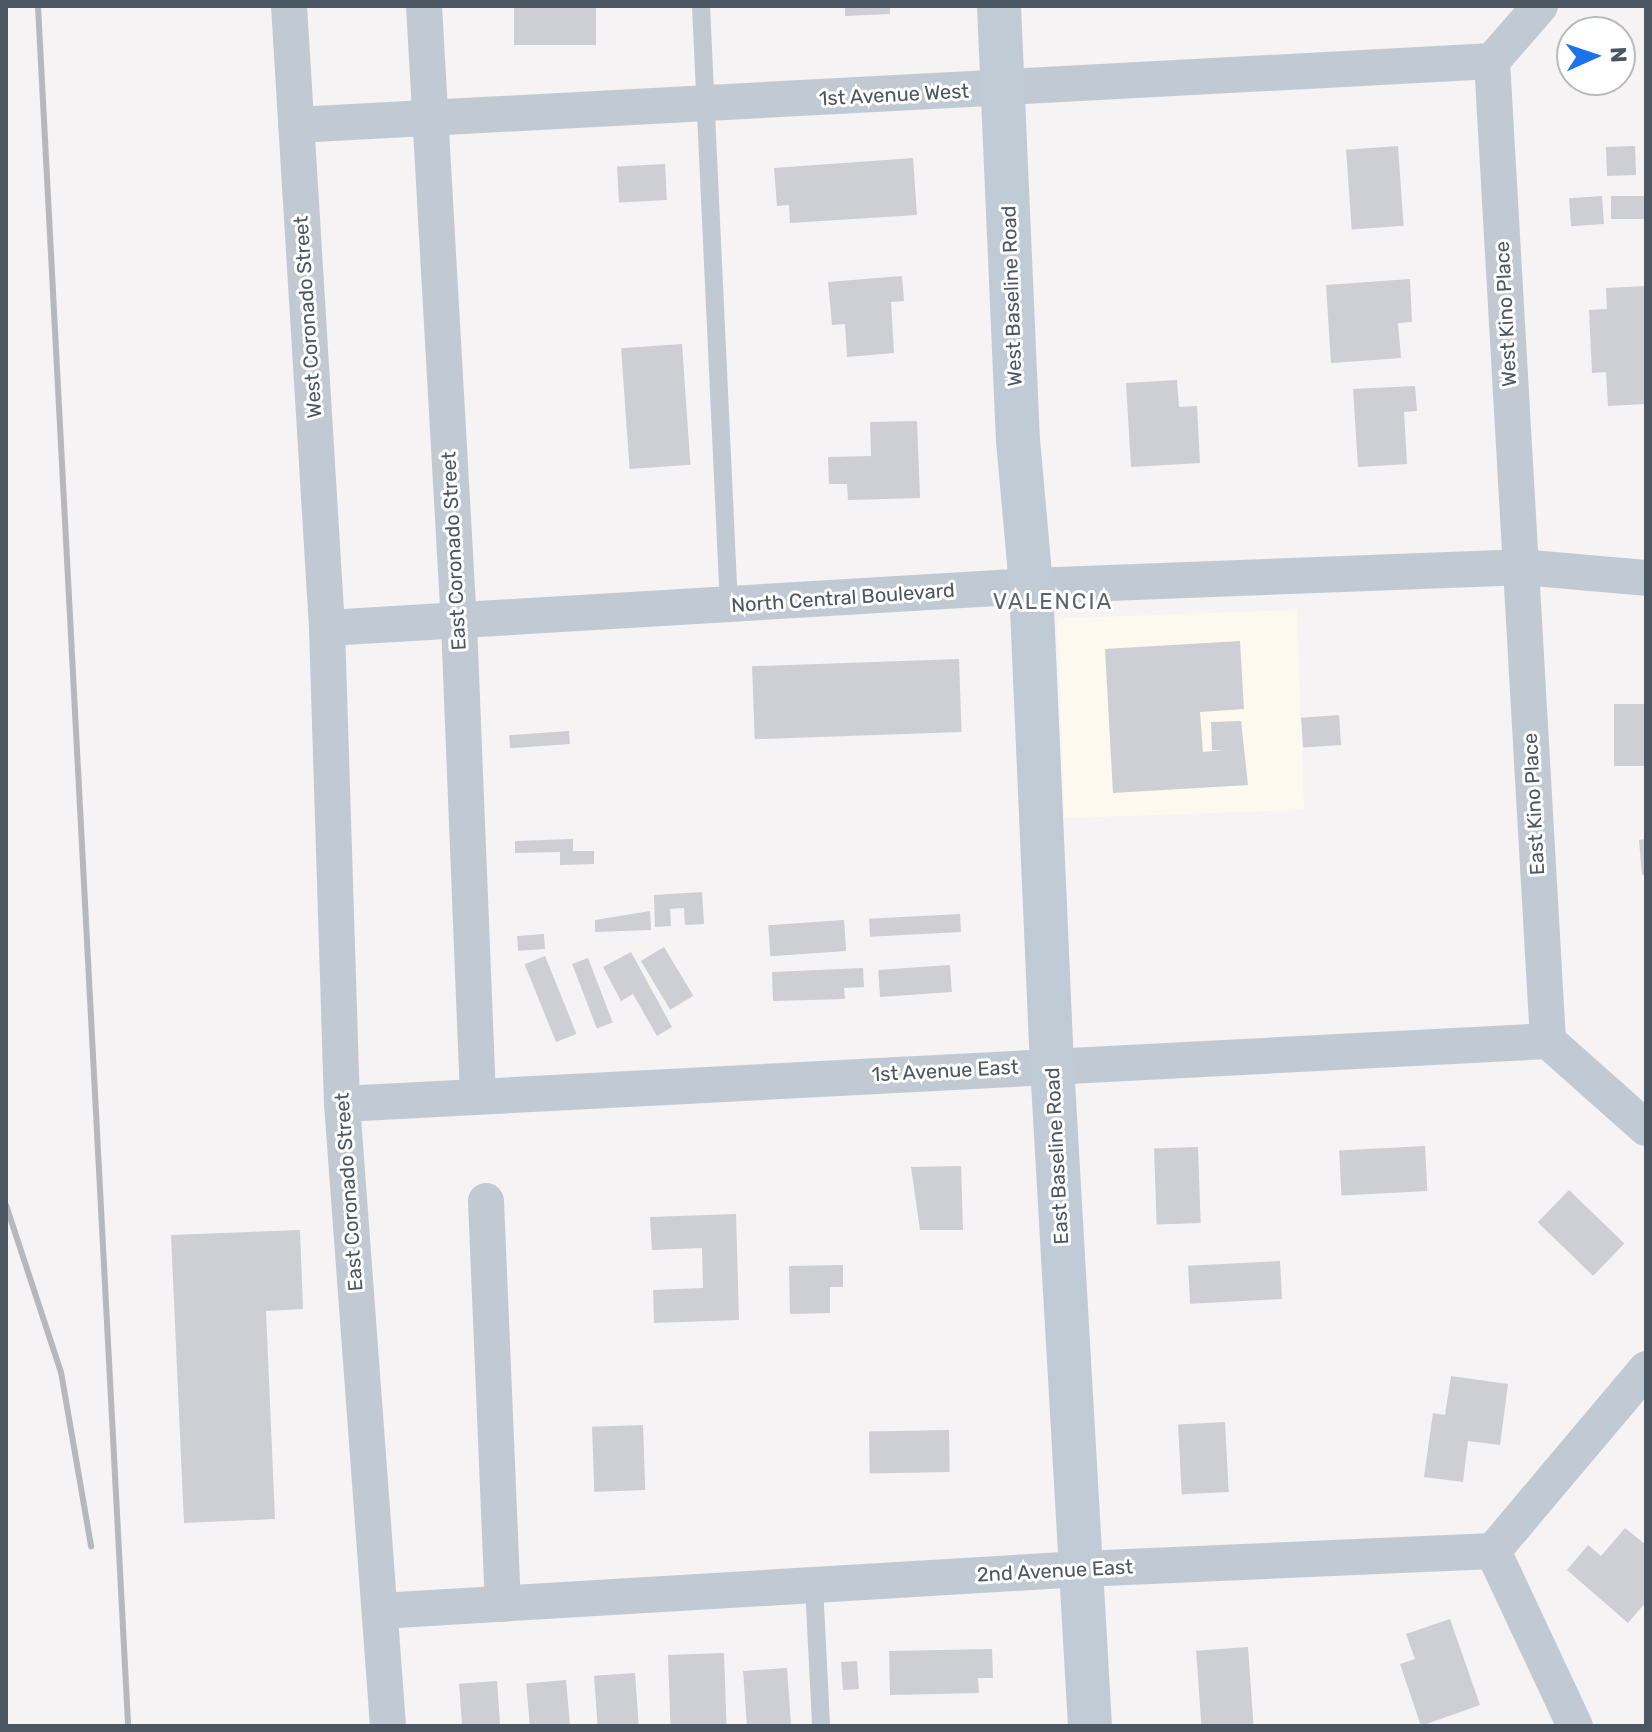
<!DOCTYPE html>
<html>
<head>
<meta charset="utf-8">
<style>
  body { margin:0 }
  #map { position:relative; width:1652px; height:1732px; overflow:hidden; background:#f5f3f3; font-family:Rubik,sans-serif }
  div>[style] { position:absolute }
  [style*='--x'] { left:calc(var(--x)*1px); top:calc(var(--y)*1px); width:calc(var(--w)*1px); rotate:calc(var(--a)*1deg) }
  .commercial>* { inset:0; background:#fdf9ef; transform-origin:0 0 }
  .building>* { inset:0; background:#cdcfd5; transform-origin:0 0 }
  .service>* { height:18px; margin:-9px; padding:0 9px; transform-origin:9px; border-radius:9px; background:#c1cad2 }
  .minor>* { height:36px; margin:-18px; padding:0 18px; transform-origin:18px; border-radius:18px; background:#c1cad2 }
  .secondary>* { height:44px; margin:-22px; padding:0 22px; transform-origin:22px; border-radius:22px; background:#c1cbd6 }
  .rail>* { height:6px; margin:-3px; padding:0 3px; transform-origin:3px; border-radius:3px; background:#b5b8bd }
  span { translate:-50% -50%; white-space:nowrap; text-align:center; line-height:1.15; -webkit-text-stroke:6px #fff; paint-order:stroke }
  .street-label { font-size:20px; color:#4a5661 }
  .neighbourhood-label { font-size:22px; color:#5f6368; letter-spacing:2px }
  .frame { position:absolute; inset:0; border:8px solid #4a5661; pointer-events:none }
  .north { position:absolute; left:1556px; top:16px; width:80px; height:80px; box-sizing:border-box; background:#fff; border:2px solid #b7bbc0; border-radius:50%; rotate:87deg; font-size:22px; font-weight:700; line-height:32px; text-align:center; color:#4a5661 }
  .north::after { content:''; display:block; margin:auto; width:28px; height:36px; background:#1a73e8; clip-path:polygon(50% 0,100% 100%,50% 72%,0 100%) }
</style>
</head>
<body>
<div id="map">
  <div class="commercial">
    <div style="left:1297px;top:610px;width:200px;height:240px;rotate:88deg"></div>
  </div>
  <div class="building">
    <div style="left:514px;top:6px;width:82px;height:39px"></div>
    <div style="clip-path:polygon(845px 6px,890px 6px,890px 14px,845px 16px)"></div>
    <div style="left:1398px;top:146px;width:80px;height:52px;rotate:86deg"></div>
    <div style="left:1635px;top:146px;width:29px;height:29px;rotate:88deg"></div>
    <div style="clip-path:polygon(913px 158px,917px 215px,790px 223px,789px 205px,777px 206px,774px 168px)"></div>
    <div style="left:665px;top:164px;width:36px;height:48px;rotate:87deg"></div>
    <div style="left:1602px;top:196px;width:28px;height:33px;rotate:86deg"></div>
    <div style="left:1646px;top:196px;width:23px;height:35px;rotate:90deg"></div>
    <div style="clip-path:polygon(902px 276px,904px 301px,891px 302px,894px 353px,847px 357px,845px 324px,832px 325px,828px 282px)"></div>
    <div style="clip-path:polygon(1410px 279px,1412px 322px,1398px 323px,1401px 358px,1331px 363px,1326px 285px)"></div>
    <div style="clip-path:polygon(1646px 286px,1646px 404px,1608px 406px,1606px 372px,1592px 373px,1589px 310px,1607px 309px,1606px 288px)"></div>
    <div style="left:682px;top:344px;width:121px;height:61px;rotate:86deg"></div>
    <div style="clip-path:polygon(1177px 380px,1179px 407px,1197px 406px,1200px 463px,1131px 467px,1126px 383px)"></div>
    <div style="clip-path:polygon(1415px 386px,1417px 411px,1404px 412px,1407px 464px,1358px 467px,1353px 389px)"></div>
    <div style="clip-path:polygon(917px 421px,920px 498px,848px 500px,847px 484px,829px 484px,828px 457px,871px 456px,870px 422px)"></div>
    <div style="clip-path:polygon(1240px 641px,1244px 709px,1200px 712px,1203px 752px,1223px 750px,1212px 750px,1211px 722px,1241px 721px,1248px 785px,1113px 793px,1105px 649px)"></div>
    <div style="left:959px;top:659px;width:73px;height:207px;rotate:88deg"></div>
    <div style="left:1646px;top:704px;width:62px;height:32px;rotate:90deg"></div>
    <div style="left:1339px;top:715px;width:30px;height:38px;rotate:86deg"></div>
    <div style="left:569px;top:731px;width:13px;height:60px;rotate:86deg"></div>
    <div style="clip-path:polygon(573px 839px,573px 851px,594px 851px,594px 864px,560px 865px,560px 852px,515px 853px,515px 841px)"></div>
    <div style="clip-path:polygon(1646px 839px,1646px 875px,1642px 875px,1639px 840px)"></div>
    <div style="clip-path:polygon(702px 892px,704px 924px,685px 925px,684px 908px,670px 909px,671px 926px,655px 927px,654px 895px)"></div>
    <div style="clip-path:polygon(650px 911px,651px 930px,595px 932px,595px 920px)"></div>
    <div style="left:960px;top:914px;width:18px;height:91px;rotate:87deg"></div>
    <div style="left:844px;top:920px;width:31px;height:76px;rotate:86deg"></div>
    <div style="left:544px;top:934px;width:15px;height:27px;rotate:86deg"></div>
    <div style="left:664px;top:947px;width:57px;height:27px;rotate:59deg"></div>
    <div style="clip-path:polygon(631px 952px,672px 1027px,657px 1036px,633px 994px,621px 1001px,603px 967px)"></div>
    <div style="left:545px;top:956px;width:84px;height:22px;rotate:68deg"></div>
    <div style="left:588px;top:958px;width:69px;height:17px;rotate:69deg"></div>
    <div style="left:950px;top:965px;width:27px;height:72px;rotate:86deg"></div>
    <div style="clip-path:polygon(863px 968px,864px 987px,844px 988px,845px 999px,773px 1001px,772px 972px)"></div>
    <div style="left:1425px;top:1146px;width:45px;height:86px;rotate:87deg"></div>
    <div style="left:1198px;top:1147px;width:76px;height:44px;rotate:88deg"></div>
    <div style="clip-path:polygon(961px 1166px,963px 1230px,920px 1230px,911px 1167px)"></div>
    <div style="left:1569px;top:1190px;width:77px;height:45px;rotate:44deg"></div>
    <div style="clip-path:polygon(736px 1214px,739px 1320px,654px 1323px,653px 1290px,703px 1288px,702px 1248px,652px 1250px,650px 1217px)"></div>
    <div style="clip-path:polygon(300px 1230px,303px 1309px,266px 1311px,275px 1519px,184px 1523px,171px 1235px)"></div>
    <div style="left:1280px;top:1261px;width:38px;height:92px;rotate:87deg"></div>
    <div style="clip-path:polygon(843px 1265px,843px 1287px,830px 1287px,830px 1313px,790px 1314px,789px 1266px)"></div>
    <div style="clip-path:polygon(1451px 1376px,1508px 1384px,1500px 1445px,1468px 1441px,1463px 1482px,1424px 1477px,1433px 1413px,1445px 1415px)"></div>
    <div style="left:1225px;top:1422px;width:70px;height:47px;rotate:87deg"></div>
    <div style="left:643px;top:1425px;width:65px;height:51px;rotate:88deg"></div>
    <div style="left:949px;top:1430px;width:42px;height:80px;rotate:89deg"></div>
    <div style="clip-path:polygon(1625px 1528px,1646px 1545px,1646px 1602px,1628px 1623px,1567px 1570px,1588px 1545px,1601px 1556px)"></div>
    <div style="clip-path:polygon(1450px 1619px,1480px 1705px,1421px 1726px,1400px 1664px,1415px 1659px,1406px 1634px)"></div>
    <div style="left:1248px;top:1647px;width:79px;height:52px;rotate:86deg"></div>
    <div style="clip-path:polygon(992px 1649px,993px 1678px,978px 1678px,979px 1693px,890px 1695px,889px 1651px)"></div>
    <div style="left:724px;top:1653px;width:73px;height:56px;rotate:88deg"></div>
    <div style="left:857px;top:1661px;width:28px;height:16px;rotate:86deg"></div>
    <div style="left:787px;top:1668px;width:58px;height:44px;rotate:86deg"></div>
    <div style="left:635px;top:1673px;width:53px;height:41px;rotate:86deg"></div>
    <div style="left:566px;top:1680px;width:46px;height:40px;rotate:85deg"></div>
    <div style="left:497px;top:1681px;width:45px;height:38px;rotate:86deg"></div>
  </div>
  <div class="service">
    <div style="--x:701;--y:6;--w:601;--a:87.33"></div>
    <div style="--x:814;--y:1586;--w:140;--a:87.1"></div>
  </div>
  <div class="minor">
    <div style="--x:289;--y:6;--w:623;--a:86.5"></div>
    <div style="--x:327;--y:628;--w:476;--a:88.2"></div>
    <div style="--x:342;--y:1104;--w:624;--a:85.77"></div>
    <div style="--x:424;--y:6;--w:619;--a:86.76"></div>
    <div style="--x:459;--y:624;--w:472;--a:87.7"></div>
    <div style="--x:1492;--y:61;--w:982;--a:86.73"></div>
    <div style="--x:1492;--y:61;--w:73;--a:-48.9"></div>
    <div style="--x:296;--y:125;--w:1198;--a:-3.06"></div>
    <div style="--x:327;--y:628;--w:705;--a:-3.41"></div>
    <div style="--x:1031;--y:586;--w:490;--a:-2.2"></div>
    <div style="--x:1521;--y:567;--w:125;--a:5"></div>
    <div style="--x:1548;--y:1041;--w:131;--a:41.6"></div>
    <div style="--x:342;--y:1104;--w:1208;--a:-2.99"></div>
    <div style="--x:486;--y:1201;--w:403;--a:87.6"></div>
    <div style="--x:1493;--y:1551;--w:193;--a:64.9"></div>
    <div style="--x:380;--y:1611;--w:702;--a:-3.43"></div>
    <div style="--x:1081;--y:1569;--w:412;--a:-2.5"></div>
    <div style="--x:1493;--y:1551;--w:238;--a:-49.9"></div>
  </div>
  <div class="secondary">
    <div style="--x:999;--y:6;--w:434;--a:87.5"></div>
    <div style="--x:1018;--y:440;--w:147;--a:84.9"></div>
    <div style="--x:1031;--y:586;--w:479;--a:87.5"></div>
    <div style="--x:1052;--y:1065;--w:662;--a:86.71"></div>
  </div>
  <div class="rail">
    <div style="--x:38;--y:6;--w:1722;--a:87"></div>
    <div style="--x:6;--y:1205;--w:176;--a:71.8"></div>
    <div style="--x:61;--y:1372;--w:177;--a:80.2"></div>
  </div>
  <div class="street-label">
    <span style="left:894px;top:95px;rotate:-3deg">1st Avenue West</span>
    <span style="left:1012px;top:296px;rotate:-92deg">West Baseline Road</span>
    <span style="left:1506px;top:314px;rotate:-93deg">West Kino Place</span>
    <span style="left:308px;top:317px;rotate:-94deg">West Coronado Street</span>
    <span style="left:454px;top:551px;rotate:-93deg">East Coronado Street</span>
    <span style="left:843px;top:598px;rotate:-4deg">North Central Boulevard</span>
    <span style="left:1534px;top:804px;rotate:-93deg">East Kino Place</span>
    <span style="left:945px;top:1071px;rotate:-3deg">1st Avenue East</span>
    <span style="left:1057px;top:1156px;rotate:-93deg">East Baseline Road</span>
    <span style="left:349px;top:1192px;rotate:-94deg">East Coronado Street</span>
    <span style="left:1055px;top:1571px;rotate:-3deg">2nd Avenue East</span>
  </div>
  <div class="neighbourhood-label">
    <span style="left:1053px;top:602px">VALENCIA</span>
  </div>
  <div class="frame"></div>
  <div class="north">N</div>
</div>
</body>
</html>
